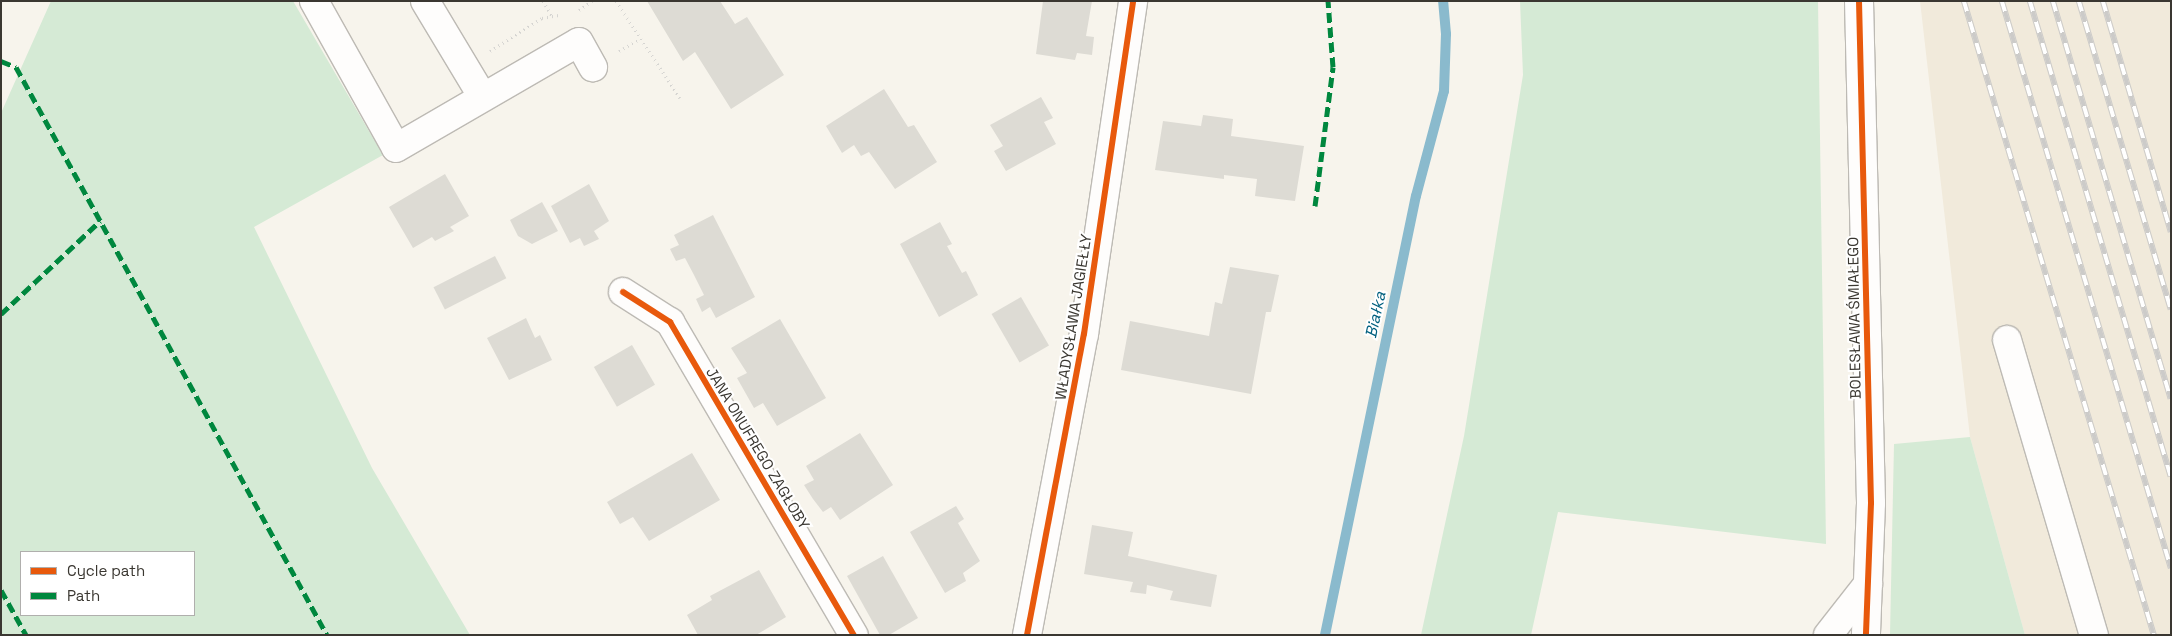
<!DOCTYPE html>
<html>
<head>
<meta charset="utf-8">
<style>
  body { margin:0 }
  #map { position:relative; width:2172px; height:636px; overflow:hidden; background:#f7f4ec; font-family:"Space Grotesk",sans-serif }
  div>[style] { position:absolute }
  [style*='--x'] { left:calc(var(--x)*1px); top:calc(var(--y)*1px); width:calc(var(--w)*1px); rotate:calc(var(--a)*1deg) }
  .built>* { inset:0; background:#f1eadb }
  .green>* { inset:0; background:#d5ead5 }
  .stream>* { height:10px; margin:-5px; padding:0 5px; transform-origin:5px; border-radius:5px; background:#8abacd }
  .building>* { inset:0; background:#dddbd4; transform-origin:0 0 }
  .path>* { height:3px; margin-top:-1.5px; transform-origin:0; background:repeating-linear-gradient(90deg,#d6d5d2 0 1px,transparent 0 5px) }
  .roads { filter:drop-shadow(1px 0 #bdbab4) drop-shadow(-1px 0 #bdbab4) drop-shadow(0 1px #bdbab4) drop-shadow(0 -1px #bdbab4) }
  .minor>* { height:28px; margin:-14px; padding:0 14px; transform-origin:14px; border-radius:14px; background:#fefdfc }
  .rail>* { height:5.5px; margin-top:-2.75px; transform-origin:0; background:repeating-linear-gradient(90deg,#fff 0 11px,#cccbc9 0 22px); box-sizing:border-box; border-block:1px solid #cccbc9 }
  .quiet>* { height:5px; margin-top:-2.5px; transform-origin:0; background:repeating-linear-gradient(90deg,#00873e 0 10px,transparent 0 15px) }
  .cycleway>* { height:6px; margin:-3px; padding:0 3px; transform-origin:3px; border-radius:3px; background:#e8590c }
  span { translate:-50% -50%; white-space:nowrap; text-align:center; line-height:1.15; -webkit-text-stroke:4px #fff; paint-order:stroke }
  .street-label { font-size:15px; color:#3a3731 }
  .water-label { font-size:16px; color:#00607f; font-style:italic }
  .frame { position:absolute; inset:0; border:2px solid #3a3731; pointer-events:none }
  .legend { position:absolute; left:20px; top:551px; width:175px; height:65px; box-sizing:border-box; background:#fff; border:1px solid #b0afad; margin:0; padding:6px 9px; list-style:none; font-size:15px; color:#3a3731 }
  .legend li { display:flex; align-items:center; gap:10px; height:25px }
  .legend b { width:25px; border:1px solid #b0afad }
</style>
</head>
<body>
<div id="map">
  <div class="built">
    <div style="clip-path:polygon(1920px 1px,2171px 1px,2171px 635px,2025px 635px,1970px 437px)"></div>
  </div>
  <div class="green">
    <div style="clip-path:polygon(evenodd,51px 1px,293px 1px,383px 155px,254px 227px,372px 468px,470px 635px,1px 635px,1px 113px,51px 1px,21px 552px,194px 552px,194px 615px,21px 615px,21px 552px)"></div>
    <div style="clip-path:polygon(1520px 1px,1818px 1px,1826px 544px,1558px 512px,1531px 635px,1421px 635px,1464px 436px,1523px 75px)"></div>
    <div style="clip-path:polygon(1970px 437px,2025px 635px,1890px 635px,1894px 444px)"></div>
  </div>
  <div class="stream">
    <div style="--x:1325;--y:635;--w:448;--a:-78.3"></div>
    <div style="--x:1416;--y:196;--w:109;--a:-75.1"></div>
    <div style="--x:1444;--y:91;--w:57;--a:-88"></div>
    <div style="--x:1446;--y:34;--w:33;--a:-95"></div>
  </div>
  <div class="building">
    <div style="clip-path:polygon(647px 1px,720px 1px,735px 24px,747px 17px,784px 75px,731px 109px,695px 52px,683px 61px)"></div>
    <div style="clip-path:polygon(1043px 1px,1092px 1px,1086px 36px,1094px 37px,1092px 55px,1077px 53px,1075px 60px,1036px 54px)"></div>
    <div style="clip-path:polygon(884px 89px,908px 127px,914px 125px,937px 162px,895px 189px,869px 152px,861px 156px,854px 145px,842px 153px,826px 126px)"></div>
    <div style="clip-path:polygon(1041px 97px,1053px 118px,1044px 122px,1056px 144px,1006px 171px,994px 151px,1003px 146px,990px 125px)"></div>
    <div style="clip-path:polygon(1203px 115px,1233px 119px,1231px 136px,1304px 146px,1295px 201px,1255px 196px,1257px 179px,1224px 175px,1224px 179px,1155px 170px,1163px 121px,1201px 126px)"></div>
    <div style="clip-path:polygon(445px 174px,469px 216px,450px 227px,454px 231px,435px 241px,432px 237px,413px 248px,389px 207px)"></div>
    <div style="clip-path:polygon(589px 184px,609px 221px,594px 231px,599px 239px,584px 246px,580px 238px,570px 243px,551px 206px)"></div>
    <div style="clip-path:polygon(542px 202px,558px 231px,532px 244px,518px 236px,510px 220px)"></div>
    <div style="clip-path:polygon(713px 215px,755px 297px,716px 318px,710px 307px,702px 312px,696px 299px,704px 295px,694px 275px,685px 258px,676px 261px,670px 249px,679px 245px,674px 235px)"></div>
    <div style="clip-path:polygon(940px 222px,952px 244px,947px 246px,962px 273px,966px 271px,978px 295px,939px 317px,900px 244px)"></div>
    <div style="left:495px;top:256px;width:25px;height:69px;rotate:63deg"></div>
    <div style="clip-path:polygon(1230px 267px,1279px 275px,1271px 312px,1266px 312px,1251px 394px,1121px 370px,1130px 321px,1209px 336px,1215px 302px,1222px 304px)"></div>
    <div style="left:1021px;top:297px;width:56px;height:34px;rotate:60deg"></div>
    <div style="clip-path:polygon(526px 318px,535px 338px,540px 335px,552px 360px,509px 380px,487px 338px)"></div>
    <div style="clip-path:polygon(780px 319px,826px 398px,777px 426px,763px 403px,754px 408px,737px 378px,747px 373px,731px 348px)"></div>
    <div style="left:632px;top:345px;width:46px;height:44px;rotate:60deg"></div>
    <div style="clip-path:polygon(860px 433px,893px 485px,840px 520px,831px 507px,823px 512px,813px 499px,804px 485px,814px 480px,806px 466px)"></div>
    <div style="clip-path:polygon(692px 453px,720px 500px,649px 541px,633px 517px,620px 524px,607px 502px)"></div>
    <div style="clip-path:polygon(956px 506px,964px 519px,958px 523px,980px 561px,963px 573px,966px 581px,945px 593px,910px 532px)"></div>
    <div style="clip-path:polygon(1092px 525px,1133px 532px,1128px 556px,1217px 575px,1211px 607px,1170px 600px,1173px 591px,1147px 585px,1146px 594px,1130px 592px,1133px 582px,1084px 574px)"></div>
    <div style="clip-path:polygon(883px 556px,918px 618px,889px 635px,880px 635px,847px 576px)"></div>
    <div style="clip-path:polygon(759px 570px,786px 617px,756px 635px,698px 635px,687px 615px,712px 600px,710px 596px)"></div>
  </div>
  <div class="path">
    <div style="--x:543;--y:1;--w:17;--a:59"></div>
    <div style="--x:616;--y:1;--w:116;--a:56.6"></div>
    <div style="--x:579;--y:10;--w:16;--a:-35"></div>
    <div style="--x:490;--y:51;--w:62;--a:-32.4"></div>
    <div style="--x:542;--y:18;--w:17;--a:-10"></div>
    <div style="--x:619;--y:51;--w:24;--a:-30"></div>
  </div>
  <div class="roads">
    <div class="minor">
      <div style="--x:314;--y:1;--w:168;--a:60.8"></div>
      <div style="--x:396;--y:148;--w:211;--a:-30.1"></div>
      <div style="--x:579;--y:42;--w:29;--a:61"></div>
      <div style="--x:425;--y:1;--w:111;--a:59"></div>
      <div style="--x:1859;--y:1;--w:502;--a:88.63"></div>
      <div style="--x:1871;--y:503;--w:132;--a:92.2"></div>
      <div style="--x:623;--y:292;--w:56;--a:32.6"></div>
      <div style="--x:670;--y:322;--w:363;--a:59.6"></div>
      <div style="--x:2007;--y:340;--w:308;--a:73.6"></div>
      <div style="--x:1027;--y:635;--w:306;--a:-79.3"></div>
      <div style="--x:1084;--y:334;--w:337;--a:-81.6"></div>
      <div style="--x:1828;--y:635;--w:65;--a:-51.9"></div>
    </div>
  </div>
  <div class="rail">
    <div style="--x:1964;--y:1;--w:662;--a:73.32"></div>
    <div style="--x:2002;--y:1;--w:592;--a:73.4"></div>
    <div style="--x:2030;--y:1;--w:496;--a:73.5"></div>
    <div style="--x:2053;--y:1;--w:415;--a:73.5"></div>
    <div style="--x:2079;--y:1;--w:322;--a:73.4"></div>
    <div style="--x:2103;--y:1;--w:241;--a:73.6"></div>
  </div>
  <div class="quiet">
    <div style="--x:1;--y:61;--w:16;--a:22"></div>
    <div style="--x:16;--y:67;--w:648;--a:61.3"></div>
    <div style="--x:1315;--y:206;--w:140;--a:-82.6"></div>
    <div style="--x:1333;--y:67;--w:66;--a:-94.3"></div>
    <div style="--x:1;--y:314;--w:136;--a:-43.2"></div>
    <div style="--x:1;--y:590;--w:51;--a:60.9"></div>
  </div>
  <div class="cycleway">
    <div style="--x:1859;--y:1;--w:502;--a:88.63"></div>
    <div style="--x:1871;--y:503;--w:132;--a:92.2"></div>
    <div style="--x:623;--y:292;--w:56;--a:32.6"></div>
    <div style="--x:670;--y:322;--w:363;--a:59.6"></div>
    <div style="--x:1027;--y:635;--w:306;--a:-79.3"></div>
    <div style="--x:1084;--y:334;--w:337;--a:-81.6"></div>
  </div>
  <div class="street-label">
    <span style="left:1073px;top:317px;rotate:-81deg">WŁADYSŁAWA JAGIEŁŁY</span>
    <span style="left:1854px;top:318px;rotate:-91deg">BOLESŁAWA ŚMIAŁEGO</span>
    <span style="left:758px;top:448px;rotate:59deg">JANA ONUFREGO ZAGŁOBY</span>
  </div>
  <div class="water-label">
    <span style="left:1376px;top:315px;rotate:-78deg">Białka</span>
  </div>
  <div class="frame"></div>
  <ul class="legend">
  <li><b style="height:6px;background:#e8590c"></b>Cycle path</li>
  <li><b style="height:6px;background:#00873e"></b>Path</li>
  </ul>
</div>
</body>
</html>
